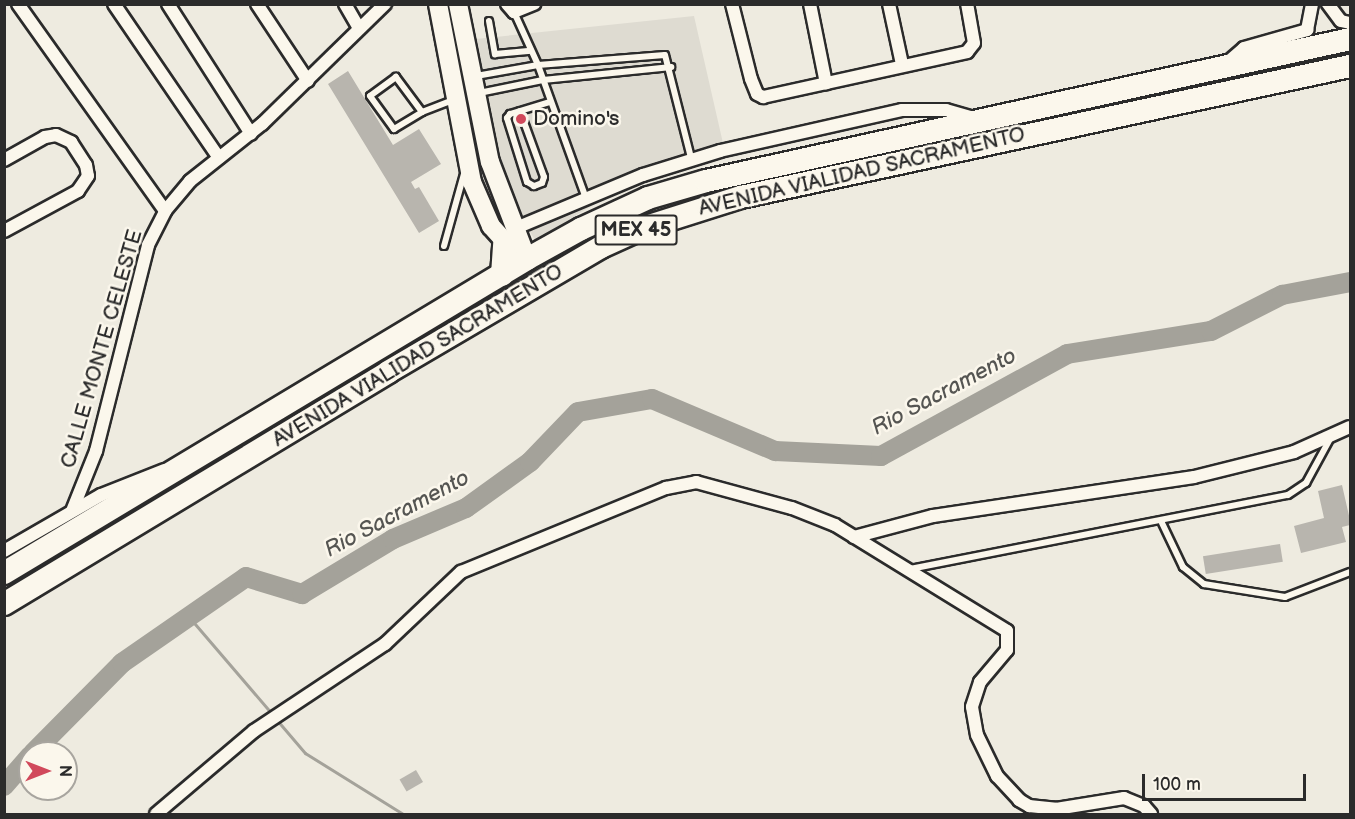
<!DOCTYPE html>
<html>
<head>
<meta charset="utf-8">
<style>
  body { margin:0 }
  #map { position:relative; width:1355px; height:819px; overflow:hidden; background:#eeebe0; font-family:"Balsamiq Sans",sans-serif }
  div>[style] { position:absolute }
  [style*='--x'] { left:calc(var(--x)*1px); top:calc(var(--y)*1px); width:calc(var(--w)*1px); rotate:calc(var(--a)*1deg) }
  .built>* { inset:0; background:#dedbd1 }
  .stream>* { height:3px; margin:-1.5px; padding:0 1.5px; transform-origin:1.5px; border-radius:1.5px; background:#a4a29a }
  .river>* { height:20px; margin:-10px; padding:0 10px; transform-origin:10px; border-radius:10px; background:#a4a29a }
  .building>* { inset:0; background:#b8b5ae; transform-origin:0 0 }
  .roads { filter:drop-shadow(2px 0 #2b2b2b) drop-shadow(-2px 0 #2b2b2b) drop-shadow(0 2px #2b2b2b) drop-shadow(0 -2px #2b2b2b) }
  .lane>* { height:6px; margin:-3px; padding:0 3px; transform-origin:3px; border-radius:3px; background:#fbf7ec }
  .street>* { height:12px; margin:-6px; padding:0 6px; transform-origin:6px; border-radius:6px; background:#fbf7ec }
  .secondary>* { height:18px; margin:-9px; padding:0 9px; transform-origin:9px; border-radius:9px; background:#fbf7ec }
  .highway>* { height:22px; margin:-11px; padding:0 11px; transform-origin:11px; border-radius:11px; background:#fbf7ec }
  .dots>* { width:16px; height:16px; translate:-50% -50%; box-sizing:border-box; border:3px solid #fbf7ec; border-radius:50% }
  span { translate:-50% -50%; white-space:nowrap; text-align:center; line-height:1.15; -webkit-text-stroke:5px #fbf7ec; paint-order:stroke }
  .shield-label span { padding:2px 4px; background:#fbf7ec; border:2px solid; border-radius:4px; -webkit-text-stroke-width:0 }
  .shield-label { font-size:20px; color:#2b2b2b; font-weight:700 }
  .poi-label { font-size:21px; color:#2b2b2b }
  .left { translate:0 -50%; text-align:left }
  .street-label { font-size:21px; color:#2b2b2b }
  .water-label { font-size:22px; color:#555552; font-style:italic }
  .frame { position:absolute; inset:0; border:6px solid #2b2b2b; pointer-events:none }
  .north { position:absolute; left:18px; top:741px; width:60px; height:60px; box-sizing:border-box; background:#fbf7ec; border:2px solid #a8a59f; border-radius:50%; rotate:90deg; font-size:16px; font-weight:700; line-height:24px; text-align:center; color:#2b2b2b }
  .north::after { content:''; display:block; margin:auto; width:21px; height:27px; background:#d1495b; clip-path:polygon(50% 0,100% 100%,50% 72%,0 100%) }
  .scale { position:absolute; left:1142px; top:774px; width:164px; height:27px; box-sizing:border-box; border:3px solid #2b2b2b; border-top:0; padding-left:8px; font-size:18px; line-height:21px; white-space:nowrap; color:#2b2b2b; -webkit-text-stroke:4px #fbf7ec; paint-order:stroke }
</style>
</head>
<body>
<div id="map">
  <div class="built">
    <div style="clip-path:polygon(694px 16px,725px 152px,618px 190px,535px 240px,512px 203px,496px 152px,476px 39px)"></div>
  </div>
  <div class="stream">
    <div style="--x:189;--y:617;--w:128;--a:49.4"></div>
    <div style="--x:276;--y:719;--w:45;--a:49.5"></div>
    <div style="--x:305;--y:753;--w:115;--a:31.9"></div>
  </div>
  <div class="river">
    <div style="--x:33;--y:753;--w:127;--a:-45.3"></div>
    <div style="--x:122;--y:663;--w:151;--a:-34.7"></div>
    <div style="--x:246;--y:577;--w:59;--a:16.9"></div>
    <div style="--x:302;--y:594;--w:106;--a:-31.1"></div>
    <div style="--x:393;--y:539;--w:79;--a:-23"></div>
    <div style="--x:466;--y:508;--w:79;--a:-35.7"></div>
    <div style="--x:530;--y:462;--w:69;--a:-46.2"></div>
    <div style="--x:578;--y:412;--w:75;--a:-10"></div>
    <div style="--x:652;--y:399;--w:134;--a:22.9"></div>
    <div style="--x:775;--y:451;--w:106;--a:2.7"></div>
    <div style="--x:881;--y:456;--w:212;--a:-28.7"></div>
    <div style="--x:1067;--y:354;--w:146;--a:-9.1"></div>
    <div style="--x:1211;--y:331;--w:80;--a:-26.9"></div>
    <div style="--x:1282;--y:295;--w:69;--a:-10.8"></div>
    <div style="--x:4;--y:786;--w:40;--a:-49"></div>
  </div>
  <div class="building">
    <div style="clip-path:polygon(348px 71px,393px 145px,419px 129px,441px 164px,411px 182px,415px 189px,419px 187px,439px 221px,419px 233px,328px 84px)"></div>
    <div style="clip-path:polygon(1342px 485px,1350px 520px,1350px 525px,1342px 527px,1346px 542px,1301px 553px,1294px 526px,1324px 518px,1318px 491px)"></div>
    <div style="left:1280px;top:544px;width:18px;height:78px;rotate:81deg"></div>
    <div style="left:416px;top:770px;width:14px;height:19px;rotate:60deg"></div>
  </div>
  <div class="roads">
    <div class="lane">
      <div style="--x:514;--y:12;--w:58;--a:65.6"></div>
      <div style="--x:538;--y:65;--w:141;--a:70.2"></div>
      <div style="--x:489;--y:21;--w:34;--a:80"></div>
      <div style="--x:495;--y:54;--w:36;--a:-5"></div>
      <div style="--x:476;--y:76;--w:63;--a:-10.1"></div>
      <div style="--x:538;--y:65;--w:127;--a:-4.5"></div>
      <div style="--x:665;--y:55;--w:106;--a:75.8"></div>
      <div style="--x:479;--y:93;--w:65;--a:-11.5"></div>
      <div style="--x:543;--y:80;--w:129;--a:-5.8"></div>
      <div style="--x:520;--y:111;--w:70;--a:70"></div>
      <div style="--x:544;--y:177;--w:6;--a:108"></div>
      <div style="--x:542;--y:183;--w:9;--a:159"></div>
      <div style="--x:534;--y:186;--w:8;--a:-150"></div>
      <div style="--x:527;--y:182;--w:67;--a:-107.4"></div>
      <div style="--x:507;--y:118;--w:5;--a:-53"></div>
      <div style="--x:510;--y:114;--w:42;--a:-16.7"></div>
      <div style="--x:422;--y:112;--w:44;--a:-126.6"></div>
      <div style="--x:396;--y:77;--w:32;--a:144"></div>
      <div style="--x:370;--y:96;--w:41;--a:54"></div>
      <div style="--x:394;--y:129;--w:33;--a:-31"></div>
      <div style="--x:422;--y:112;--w:34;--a:-21"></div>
      <div style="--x:444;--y:246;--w:75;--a:-74.5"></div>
      <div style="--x:1162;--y:523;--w:49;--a:64.5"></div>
      <div style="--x:1183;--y:567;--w:27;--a:39"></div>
      <div style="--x:1204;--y:584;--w:82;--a:9.1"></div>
      <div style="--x:1285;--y:597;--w:70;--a:-21"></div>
      <div style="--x:910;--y:569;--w:385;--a:-11.1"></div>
      <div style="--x:1288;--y:495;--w:22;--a:-34"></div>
      <div style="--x:1306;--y:483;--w:50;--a:-61.4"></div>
    </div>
    <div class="street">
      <div style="--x:18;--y:4;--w:254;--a:54.6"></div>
      <div style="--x:114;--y:4;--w:186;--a:55.7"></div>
      <div style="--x:168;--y:4;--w:154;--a:57.4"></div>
      <div style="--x:257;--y:4;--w:92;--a:56.5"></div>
      <div style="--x:345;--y:4;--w:28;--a:60"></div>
      <div style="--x:507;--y:4;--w:11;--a:49"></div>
      <div style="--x:514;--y:12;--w:22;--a:-22"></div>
      <div style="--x:732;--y:4;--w:77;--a:75.8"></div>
      <div style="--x:751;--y:79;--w:16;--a:68"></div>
      <div style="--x:757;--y:94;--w:7;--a:27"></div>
      <div style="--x:763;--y:97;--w:209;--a:-12.4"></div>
      <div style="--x:967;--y:52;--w:11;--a:-52"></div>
      <div style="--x:974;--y:43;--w:40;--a:-100"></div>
      <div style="--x:810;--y:4;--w:81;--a:78.6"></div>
      <div style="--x:889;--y:4;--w:61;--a:77.8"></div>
      <div style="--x:1328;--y:4;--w:21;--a:53"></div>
      <div style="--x:1341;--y:21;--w:9;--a:13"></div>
      <div style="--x:1228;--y:62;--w:21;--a:-41"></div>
      <div style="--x:1244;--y:48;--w:66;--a:-15.9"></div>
      <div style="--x:1307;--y:30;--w:26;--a:-79"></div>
      <div style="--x:4;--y:160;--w:47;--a:-29.3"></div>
      <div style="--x:45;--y:137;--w:11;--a:-10"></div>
      <div style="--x:56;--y:135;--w:17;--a:25"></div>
      <div style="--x:71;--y:142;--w:27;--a:57"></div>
      <div style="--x:86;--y:165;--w:11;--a:80"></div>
      <div style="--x:88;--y:176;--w:18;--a:124"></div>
      <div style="--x:78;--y:191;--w:84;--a:151.6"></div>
      <div style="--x:516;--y:228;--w:138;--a:-22.7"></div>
      <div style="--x:643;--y:175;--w:81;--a:-17.3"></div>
      <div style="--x:720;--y:151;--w:187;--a:-12.7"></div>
      <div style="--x:902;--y:110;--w:44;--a:0"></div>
      <div style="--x:946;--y:110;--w:29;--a:16"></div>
      <div style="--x:72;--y:511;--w:65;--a:-68.2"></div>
      <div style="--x:96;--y:451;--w:212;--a:-75.8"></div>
      <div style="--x:148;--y:245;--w:38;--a:-63"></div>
      <div style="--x:165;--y:211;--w:39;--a:-50"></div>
      <div style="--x:190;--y:181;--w:92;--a:-38.4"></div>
      <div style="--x:262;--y:124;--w:172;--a:-44.3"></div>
      <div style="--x:854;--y:537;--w:82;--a:-14.9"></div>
      <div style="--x:933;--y:516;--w:264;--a:-8.5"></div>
      <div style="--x:1194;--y:477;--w:103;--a:-14"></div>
      <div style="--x:1294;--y:452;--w:61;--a:-24.1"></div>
      <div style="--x:4;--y:551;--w:112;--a:-30"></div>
      <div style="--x:101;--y:495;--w:68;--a:-21.6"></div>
      <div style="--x:156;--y:814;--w:128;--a:-40.3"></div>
      <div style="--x:254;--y:731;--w:157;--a:-33.6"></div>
      <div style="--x:385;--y:644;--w:105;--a:-43.5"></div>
      <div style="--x:461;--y:572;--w:222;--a:-22.3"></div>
      <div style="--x:666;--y:488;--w:31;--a:-11"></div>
      <div style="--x:696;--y:482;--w:99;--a:15.2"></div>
      <div style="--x:792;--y:508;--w:46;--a:21.6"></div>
      <div style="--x:835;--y:525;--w:202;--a:31.6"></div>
      <div style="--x:1007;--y:631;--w:19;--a:90"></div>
      <div style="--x:1007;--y:650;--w:42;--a:130.2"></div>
      <div style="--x:980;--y:682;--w:26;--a:108"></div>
      <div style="--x:972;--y:707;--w:28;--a:80"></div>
      <div style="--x:977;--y:735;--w:46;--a:64"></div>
      <div style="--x:997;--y:776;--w:33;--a:47"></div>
      <div style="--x:1019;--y:800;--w:12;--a:31"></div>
      <div style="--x:1029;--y:806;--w:27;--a:6"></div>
      <div style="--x:1056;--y:809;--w:69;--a:-9.2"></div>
      <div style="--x:1124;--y:798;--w:22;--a:22"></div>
      <div style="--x:1144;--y:806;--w:11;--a:49"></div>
    </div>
    <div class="secondary">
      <div style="--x:438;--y:4;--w:181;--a:79.2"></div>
      <div style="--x:472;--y:182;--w:48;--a:66.6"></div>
      <div style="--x:491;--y:226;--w:36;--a:48"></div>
      <div style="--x:458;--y:4;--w:161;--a:78.6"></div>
      <div style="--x:490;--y:162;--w:104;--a:69.1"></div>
    </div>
    <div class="highway">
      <div style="--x:502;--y:275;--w:31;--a:-86"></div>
      <div style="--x:4;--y:573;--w:610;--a:-30.98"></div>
      <div style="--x:527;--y:259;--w:62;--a:-29.1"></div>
      <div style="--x:581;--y:229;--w:74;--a:-24.8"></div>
      <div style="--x:648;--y:198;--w:60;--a:-16.3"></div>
      <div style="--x:706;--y:181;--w:659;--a:-12.43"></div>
      <div style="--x:4;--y:604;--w:449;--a:-31.1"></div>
      <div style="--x:388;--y:372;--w:247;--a:-30.4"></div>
      <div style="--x:601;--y:247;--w:46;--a:-24.3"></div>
      <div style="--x:643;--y:228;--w:103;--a:-17.6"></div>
      <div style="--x:741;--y:197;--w:623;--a:-12.14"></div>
    </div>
  </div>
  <div class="dots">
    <div style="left:521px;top:119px;background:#d1495b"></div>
  </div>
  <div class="shield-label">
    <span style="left:636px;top:230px">MEX 45</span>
  </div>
  <div class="poi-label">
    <span class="left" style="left:533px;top:119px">Domino's</span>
  </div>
  <div class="street-label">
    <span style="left:862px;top:172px;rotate:-13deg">AVENIDA VIALIDAD SACRAMENTO</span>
    <span style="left:102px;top:349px;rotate:-74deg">CALLE MONTE CELESTE</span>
    <span style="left:418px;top:356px;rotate:-31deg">AVENIDA VIALIDAD SACRAMENTO</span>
  </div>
  <div class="water-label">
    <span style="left:944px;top:392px;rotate:-28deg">Rio Sacramento</span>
    <span style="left:397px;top:514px;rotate:-28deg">Rio Sacramento</span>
  </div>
  <div class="frame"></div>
  <div class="north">N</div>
  <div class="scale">100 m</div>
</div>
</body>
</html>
